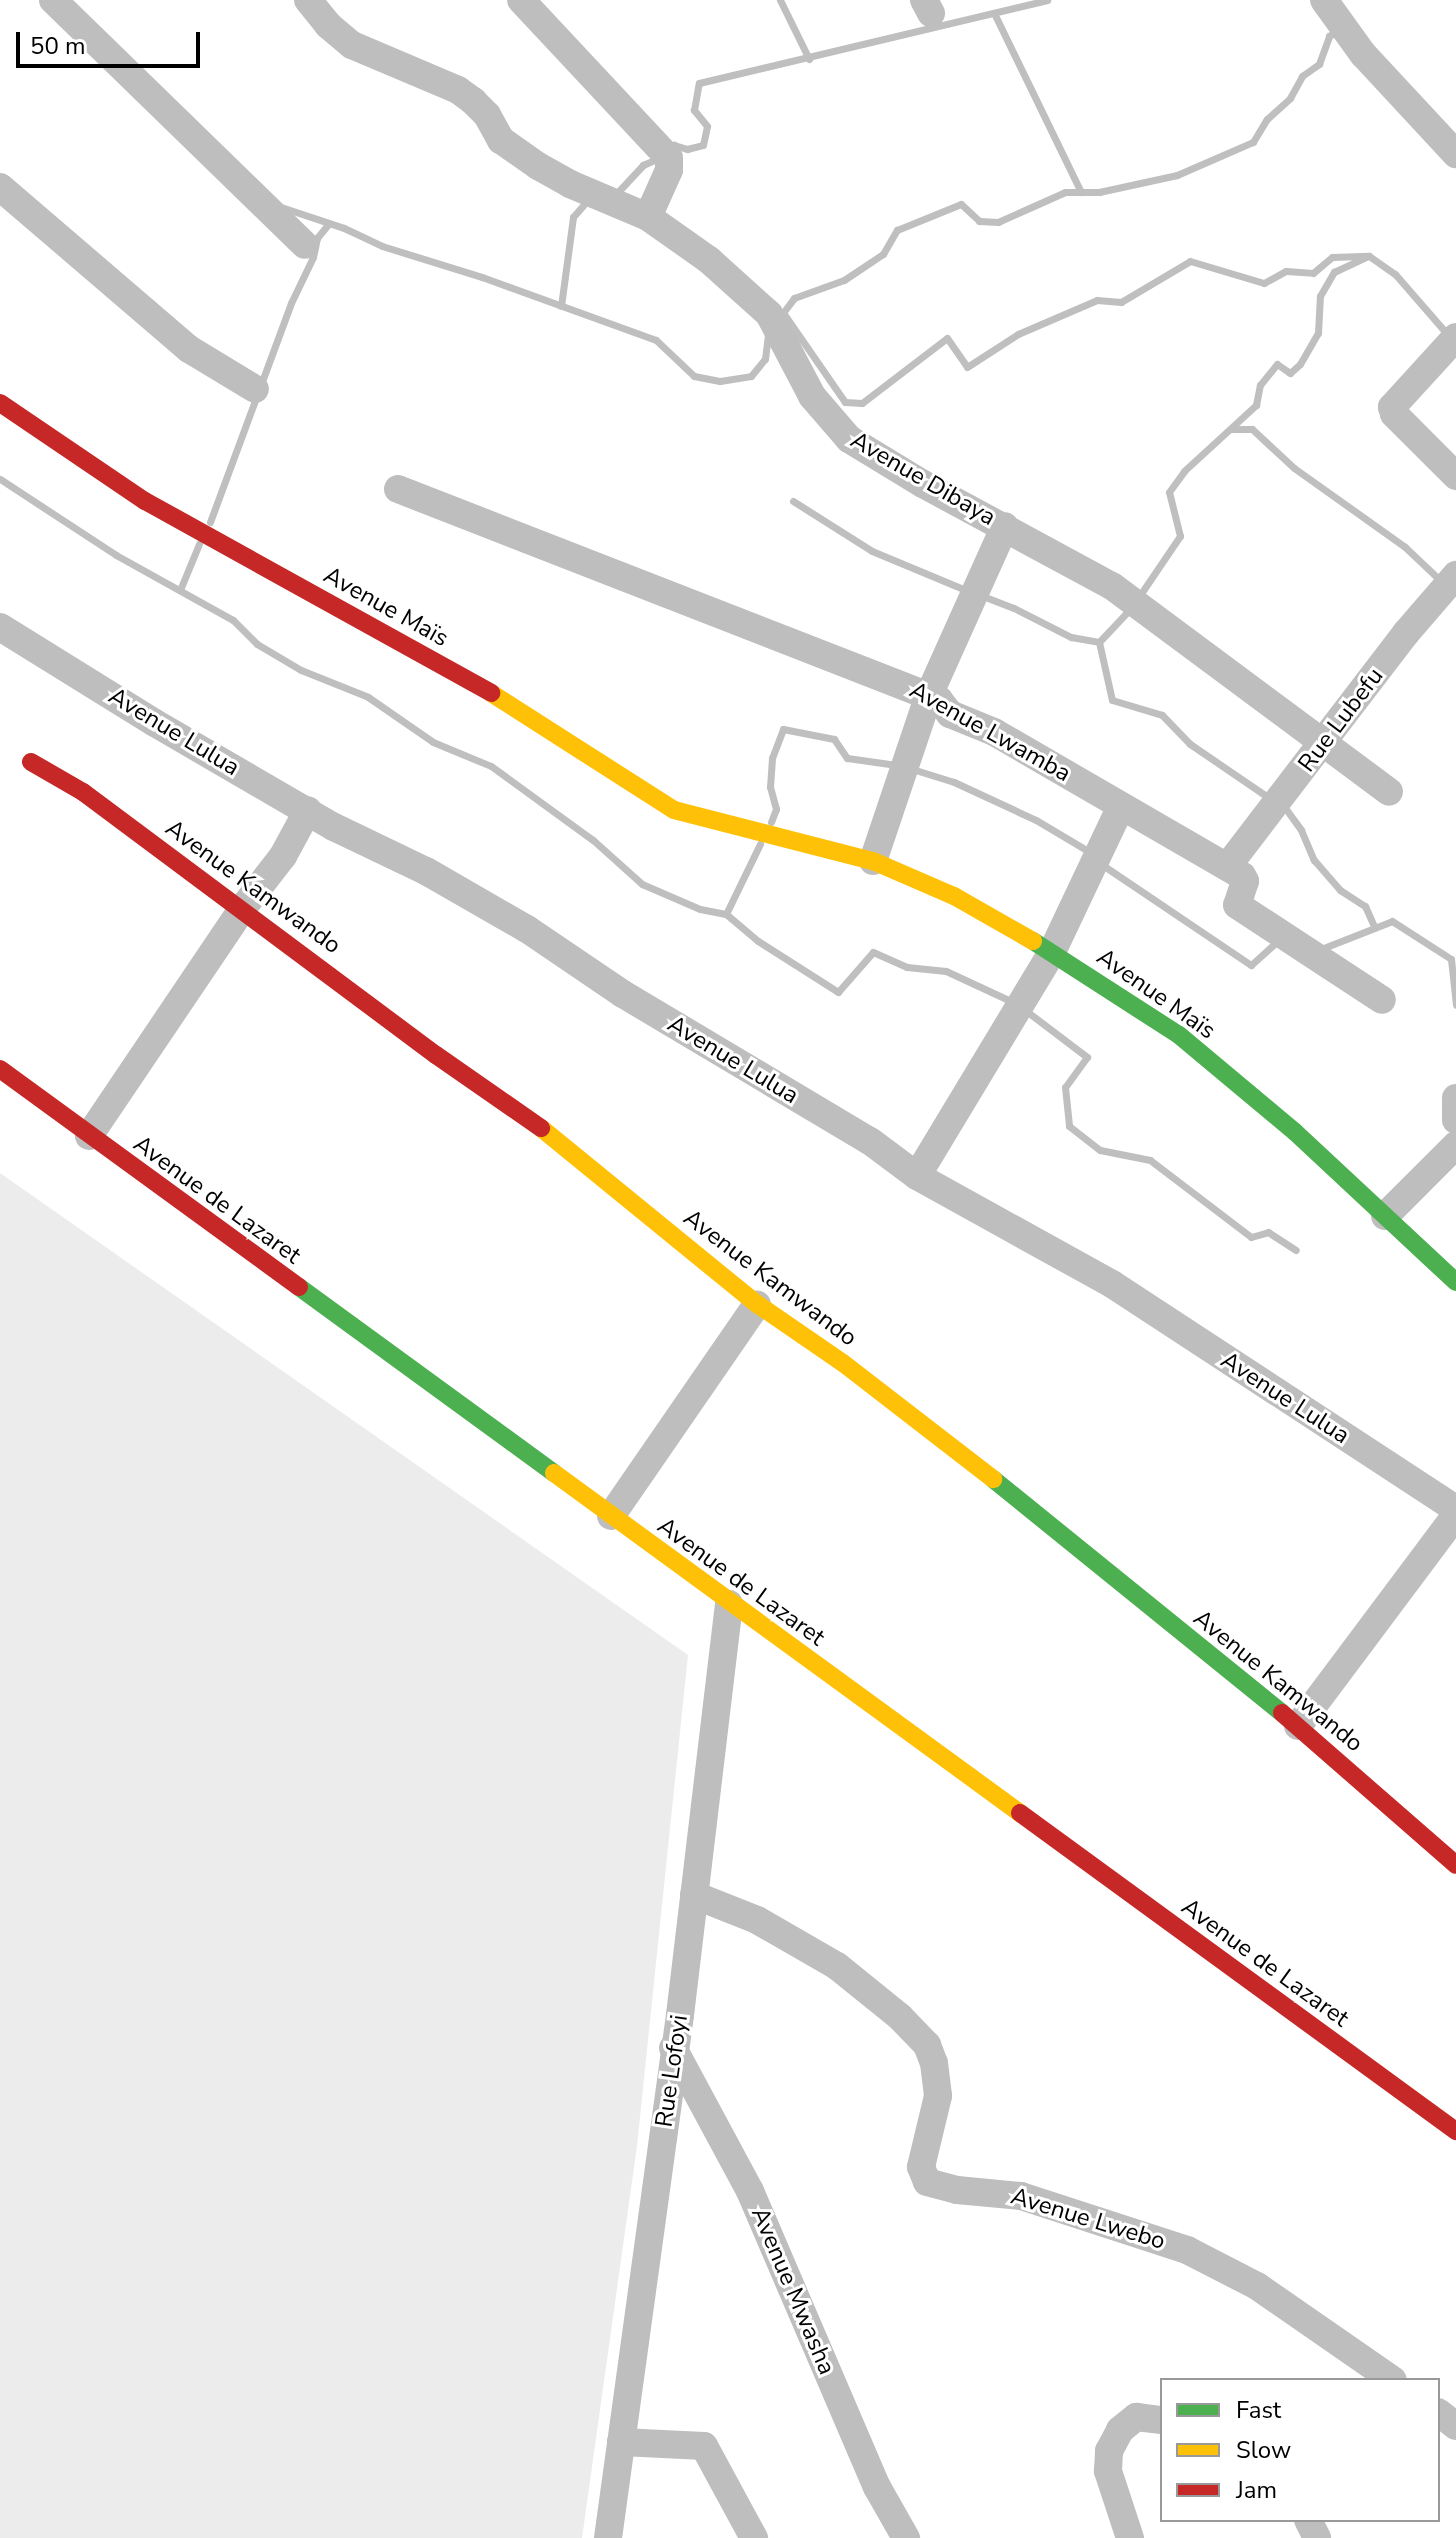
<!DOCTYPE html>
<html>
<head>
<meta charset="utf-8">
<style>
  body { margin:0 }
  #map { position:relative; width:1456px; height:2538px; overflow:hidden; background:#fff; font-family:"Nunito Sans",sans-serif }
  div>[style] { position:absolute }
  [style*='--x'] { left:calc(var(--x)*1px); top:calc(var(--y)*1px); width:calc(var(--w)*1px); rotate:calc(var(--a)*1deg) }
  .green>* { inset:0; background:#ececec }
  .stream>* { height:7px; margin:-3.5px; padding:0 3.5px; transform-origin:3.5px; border-radius:3.5px; background:#bfbfbf }
  .street>* { height:28px; margin:-14px; padding:0 14px; transform-origin:14px; border-radius:14px; background:#bebebe }
  .fast>* { height:18px; margin:-9px; padding:0 9px; transform-origin:9px; border-radius:9px; background:#4caf50 }
  .slow>* { height:18px; margin:-9px; padding:0 9px; transform-origin:9px; border-radius:9px; background:#ffc107 }
  .jam>* { height:18px; margin:-9px; padding:0 9px; transform-origin:9px; border-radius:9px; background:#c62828 }
  span { translate:-50% -50%; white-space:nowrap; text-align:center; line-height:1.15; -webkit-text-stroke:6px #fff; paint-order:stroke }
  .street-label { font-size:24px; color:#000 }
  .legend { position:absolute; left:1160px; top:2378px; width:280px; height:144px; box-sizing:border-box; background:#fff; border:2px solid #999; margin:0; padding:10px 14px; list-style:none; font-size:24px; color:#000 }
  .legend li { display:flex; align-items:center; gap:16px; height:40px }
  .legend b { width:40px; border:2px solid #999 }
  .scale { position:absolute; left:16px; top:32px; width:184px; height:36px; box-sizing:border-box; border:4px solid #000; border-top:0; padding-left:10px; font-size:24px; line-height:28px; white-space:nowrap; color:#000; -webkit-text-stroke:6px #fff; paint-order:stroke }
</style>
</head>
<body>
<div id="map">
  <div class="green">
    <div style="clip-path:polygon(0 1173px,688px 1655px,637px 2146px,582px 2538px,0 2538px)"></div>
  </div>
  <div class="stream">
    <div style="--x:780;--y:0;--w:66;--a:63.8"></div>
    <div style="--x:994;--y:13;--w:199;--a:64.1"></div>
    <div style="--x:670;--y:149;--w:6;--a:-45"></div>
    <div style="--x:674;--y:145;--w:14;--a:17"></div>
    <div style="--x:687;--y:149;--w:16;--a:-14"></div>
    <div style="--x:703;--y:145;--w:19;--a:-78"></div>
    <div style="--x:707;--y:126;--w:21;--a:-129"></div>
    <div style="--x:694;--y:110;--w:27;--a:-80"></div>
    <div style="--x:699;--y:83;--w:358;--a:-13.4"></div>
    <div style="--x:616;--y:194;--w:40;--a:-47"></div>
    <div style="--x:643;--y:165;--w:20;--a:-24"></div>
    <div style="--x:281;--y:207;--w:66;--a:18.4"></div>
    <div style="--x:344;--y:228;--w:42;--a:25.3"></div>
    <div style="--x:382;--y:246;--w:105;--a:17.2"></div>
    <div style="--x:482;--y:277;--w:185;--a:19.9"></div>
    <div style="--x:656;--y:340;--w:52;--a:43.5"></div>
    <div style="--x:694;--y:376;--w:26;--a:11"></div>
    <div style="--x:720;--y:381;--w:31;--a:-9"></div>
    <div style="--x:751;--y:376;--w:22;--a:-51"></div>
    <div style="--x:765;--y:359;--w:25;--a:-83"></div>
    <div style="--x:561;--y:306;--w:90;--a:-82.3"></div>
    <div style="--x:573;--y:217;--w:21;--a:-49"></div>
    <div style="--x:784;--y:314;--w:107;--a:55.3"></div>
    <div style="--x:845;--y:402;--w:17;--a:3"></div>
    <div style="--x:862;--y:403;--w:107;--a:-37.4"></div>
    <div style="--x:947;--y:338;--w:35;--a:55"></div>
    <div style="--x:967;--y:367;--w:61;--a:-32.9"></div>
    <div style="--x:1018;--y:334;--w:86;--a:-23.3"></div>
    <div style="--x:1097;--y:300;--w:24;--a:5"></div>
    <div style="--x:1121;--y:302;--w:80;--a:-30.7"></div>
    <div style="--x:1190;--y:261;--w:77;--a:16.6"></div>
    <div style="--x:1264;--y:283;--w:25;--a:-29"></div>
    <div style="--x:1286;--y:271;--w:27;--a:4"></div>
    <div style="--x:1313;--y:273;--w:25;--a:-40"></div>
    <div style="--x:1332;--y:257;--w:37;--a:-2"></div>
    <div style="--x:1369;--y:256;--w:32;--a:35"></div>
    <div style="--x:1395;--y:274;--w:81;--a:49"></div>
    <div style="--x:779;--y:318;--w:25;--a:-53"></div>
    <div style="--x:794;--y:298;--w:53;--a:-19.8"></div>
    <div style="--x:844;--y:280;--w:47;--a:-33.7"></div>
    <div style="--x:883;--y:254;--w:28;--a:-60"></div>
    <div style="--x:897;--y:230;--w:69;--a:-22.1"></div>
    <div style="--x:961;--y:204;--w:25;--a:43"></div>
    <div style="--x:979;--y:221;--w:19;--a:3"></div>
    <div style="--x:998;--y:222;--w:73;--a:-24.1"></div>
    <div style="--x:1065;--y:192;--w:34;--a:0"></div>
    <div style="--x:1099;--y:192;--w:80;--a:-12.3"></div>
    <div style="--x:1177;--y:175;--w:83;--a:-23.5"></div>
    <div style="--x:1253;--y:142;--w:27;--a:-59"></div>
    <div style="--x:1267;--y:119;--w:31;--a:-42"></div>
    <div style="--x:1290;--y:98;--w:25;--a:-61"></div>
    <div style="--x:1302;--y:76;--w:21;--a:-35"></div>
    <div style="--x:1319;--y:64;--w:30;--a:-70"></div>
    <div style="--x:1329;--y:36;--w:11;--a:-34"></div>
    <div style="--x:1232;--y:429;--w:20;--a:0"></div>
    <div style="--x:1252;--y:429;--w:57;--a:42.9"></div>
    <div style="--x:1294;--y:468;--w:136;--a:35.4"></div>
    <div style="--x:1405;--y:547;--w:52;--a:43.5"></div>
    <div style="--x:0;--y:479;--w:139;--a:33.2"></div>
    <div style="--x:116;--y:555;--w:134;--a:29.1"></div>
    <div style="--x:233;--y:620;--w:34;--a:45"></div>
    <div style="--x:257;--y:644;--w:51;--a:30.6"></div>
    <div style="--x:301;--y:670;--w:72;--a:21.9"></div>
    <div style="--x:368;--y:697;--w:79;--a:34.7"></div>
    <div style="--x:433;--y:742;--w:63;--a:22.5"></div>
    <div style="--x:491;--y:766;--w:126;--a:36"></div>
    <div style="--x:593;--y:840;--w:66;--a:41.9"></div>
    <div style="--x:642;--y:884;--w:63;--a:23.3"></div>
    <div style="--x:700;--y:909;--w:26;--a:11"></div>
    <div style="--x:726;--y:914;--w:42;--a:40.2"></div>
    <div style="--x:758;--y:941;--w:95;--a:32.5"></div>
    <div style="--x:838;--y:992;--w:53;--a:-48.8"></div>
    <div style="--x:873;--y:952;--w:37;--a:24"></div>
    <div style="--x:907;--y:967;--w:39;--a:6"></div>
    <div style="--x:946;--y:971;--w:76;--a:24.9"></div>
    <div style="--x:793;--y:501;--w:93;--a:32.3"></div>
    <div style="--x:872;--y:551;--w:104;--a:22.6"></div>
    <div style="--x:210;--y:522;--w:233;--a:-69.7"></div>
    <div style="--x:291;--y:303;--w:51;--a:-64.4"></div>
    <div style="--x:313;--y:257;--w:19;--a:-78"></div>
    <div style="--x:317;--y:238;--w:19;--a:-51"></div>
    <div style="--x:180;--y:590;--w:50;--a:-67.6"></div>
    <div style="--x:980;--y:595;--w:36;--a:21"></div>
    <div style="--x:1014;--y:608;--w:64;--a:27"></div>
    <div style="--x:1071;--y:637;--w:28;--a:10"></div>
    <div style="--x:1099;--y:642;--w:47;--a:-46.7"></div>
    <div style="--x:1138;--y:598;--w:75;--a:-55.9"></div>
    <div style="--x:1180;--y:536;--w:45;--a:-104"></div>
    <div style="--x:1169;--y:492;--w:26;--a:-54"></div>
    <div style="--x:1184;--y:471;--w:98;--a:-42.5"></div>
    <div style="--x:1256;--y:405;--w:20;--a:-79"></div>
    <div style="--x:1260;--y:385;--w:27;--a:-51"></div>
    <div style="--x:1277;--y:364;--w:16;--a:35"></div>
    <div style="--x:1290;--y:373;--w:13;--a:-42"></div>
    <div style="--x:1300;--y:364;--w:36;--a:-60"></div>
    <div style="--x:1318;--y:333;--w:37;--a:-87"></div>
    <div style="--x:1320;--y:296;--w:28;--a:-60"></div>
    <div style="--x:1334;--y:272;--w:38;--a:-25"></div>
    <div style="--x:1099;--y:642;--w:59;--a:77.4"></div>
    <div style="--x:1112;--y:700;--w:52;--a:16.7"></div>
    <div style="--x:1162;--y:715;--w:40;--a:46"></div>
    <div style="--x:1190;--y:744;--w:99;--a:34.3"></div>
    <div style="--x:909;--y:768;--w:47;--a:17.3"></div>
    <div style="--x:954;--y:782;--w:90;--a:24.9"></div>
    <div style="--x:1036;--y:820;--w:66;--a:30.8"></div>
    <div style="--x:1283;--y:805;--w:31;--a:54"></div>
    <div style="--x:1301;--y:830;--w:33;--a:67"></div>
    <div style="--x:1314;--y:860;--w:40;--a:49"></div>
    <div style="--x:1340;--y:890;--w:30;--a:33"></div>
    <div style="--x:1365;--y:906;--w:24;--a:66"></div>
    <div style="--x:771;--y:822;--w:14;--a:-69"></div>
    <div style="--x:776;--y:809;--w:23;--a:-105"></div>
    <div style="--x:770;--y:787;--w:29;--a:-86"></div>
    <div style="--x:772;--y:758;--w:31;--a:-69"></div>
    <div style="--x:783;--y:729;--w:52;--a:11.1"></div>
    <div style="--x:834;--y:739;--w:23;--a:56"></div>
    <div style="--x:847;--y:758;--w:50;--a:8"></div>
    <div style="--x:1101;--y:864;--w:181;--a:34"></div>
    <div style="--x:1251;--y:965;--w:38;--a:-42"></div>
    <div style="--x:726;--y:914;--w:78;--a:-64.1"></div>
    <div style="--x:1321;--y:949;--w:76;--a:-21.5"></div>
    <div style="--x:1392;--y:921;--w:70;--a:32.8"></div>
    <div style="--x:1451;--y:959;--w:46;--a:83.8"></div>
    <div style="--x:1025;--y:1010;--w:78;--a:37.2"></div>
    <div style="--x:1087;--y:1057;--w:37;--a:126"></div>
    <div style="--x:1065;--y:1087;--w:39;--a:84"></div>
    <div style="--x:1069;--y:1126;--w:39;--a:38"></div>
    <div style="--x:1100;--y:1150;--w:51;--a:11.3"></div>
    <div style="--x:1150;--y:1160;--w:127;--a:37.3"></div>
    <div style="--x:1251;--y:1237;--w:18;--a:-16"></div>
    <div style="--x:1268;--y:1232;--w:33;--a:33"></div>
  </div>
  <div class="street">
    <div style="--x:53;--y:0;--w:351;--a:44.2"></div>
    <div style="--x:308;--y:0;--w:32;--a:51"></div>
    <div style="--x:328;--y:25;--w:31;--a:40"></div>
    <div style="--x:352;--y:45;--w:115;--a:23"></div>
    <div style="--x:458;--y:90;--w:19;--a:36"></div>
    <div style="--x:473;--y:101;--w:20;--a:45"></div>
    <div style="--x:487;--y:115;--w:29;--a:61"></div>
    <div style="--x:501;--y:140;--w:45;--a:35.1"></div>
    <div style="--x:538;--y:166;--w:37;--a:29"></div>
    <div style="--x:570;--y:184;--w:85;--a:22.9"></div>
    <div style="--x:648;--y:217;--w:75;--a:35.2"></div>
    <div style="--x:709;--y:260;--w:81;--a:42"></div>
    <div style="--x:769;--y:314;--w:93;--a:62.3"></div>
    <div style="--x:812;--y:396;--w:57;--a:49.3"></div>
    <div style="--x:849;--y:439;--w:87;--a:31.3"></div>
    <div style="--x:923;--y:484;--w:215;--a:28.4"></div>
    <div style="--x:1112;--y:586;--w:345;--a:36.6"></div>
    <div style="--x:521;--y:0;--w:216;--a:46.9"></div>
    <div style="--x:669;--y:158;--w:12;--a:90"></div>
    <div style="--x:669;--y:170;--w:51;--a:114.1"></div>
    <div style="--x:924;--y:0;--w:15;--a:62"></div>
    <div style="--x:1324;--y:0;--w:67;--a:54.2"></div>
    <div style="--x:1363;--y:54;--w:137;--a:47.1"></div>
    <div style="--x:0;--y:187;--w:249;--a:40.6"></div>
    <div style="--x:189;--y:349;--w:77;--a:31.2"></div>
    <div style="--x:1456;--y:337;--w:95;--a:132.4"></div>
    <div style="--x:1392;--y:407;--w:7;--a:74"></div>
    <div style="--x:1394;--y:414;--w:88;--a:45"></div>
    <div style="--x:398;--y:489;--w:581;--a:21.31"></div>
    <div style="--x:939;--y:700;--w:18;--a:52"></div>
    <div style="--x:950;--y:714;--w:48;--a:22.2"></div>
    <div style="--x:994;--y:732;--w:287;--a:30.1"></div>
    <div style="--x:1242;--y:876;--w:6;--a:59"></div>
    <div style="--x:1245;--y:881;--w:25;--a:108"></div>
    <div style="--x:1237;--y:905;--w:173;--a:33.2"></div>
    <div style="--x:0;--y:627;--w:182;--a:31.8"></div>
    <div style="--x:155;--y:723;--w:207;--a:30.2"></div>
    <div style="--x:334;--y:827;--w:102;--a:25.6"></div>
    <div style="--x:426;--y:871;--w:116;--a:29.9"></div>
    <div style="--x:527;--y:929;--w:116;--a:34.1"></div>
    <div style="--x:623;--y:994;--w:287;--a:30.8"></div>
    <div style="--x:870;--y:1141;--w:59;--a:36.7"></div>
    <div style="--x:917;--y:1176;--w:223;--a:29"></div>
    <div style="--x:1112;--y:1284;--w:411;--a:33.2"></div>
    <div style="--x:873;--y:861;--w:175;--a:-71.4"></div>
    <div style="--x:929;--y:695;--w:185;--a:-65.8"></div>
    <div style="--x:1227;--y:867;--w:295;--a:-52.6"></div>
    <div style="--x:1406;--y:633;--w:77;--a:-49.2"></div>
    <div style="--x:1456;--y:1098;--w:22;--a:90"></div>
    <div style="--x:89;--y:1136;--w:274;--a:-56"></div>
    <div style="--x:242;--y:909;--w:67;--a:-52.3"></div>
    <div style="--x:283;--y:856;--w:52;--a:-61.5"></div>
    <div style="--x:917;--y:1176;--w:262;--a:-58.9"></div>
    <div style="--x:1052;--y:952;--w:161;--a:-64.7"></div>
    <div style="--x:1385;--y:1216;--w:100;--a:-45"></div>
    <div style="--x:611;--y:1516;--w:257;--a:-55.4"></div>
    <div style="--x:1298;--y:1726;--w:264;--a:-53.2"></div>
    <div style="--x:694;--y:1895;--w:68;--a:21.6"></div>
    <div style="--x:757;--y:1920;--w:92;--a:29.9"></div>
    <div style="--x:837;--y:1966;--w:81;--a:39"></div>
    <div style="--x:900;--y:2017;--w:39;--a:46"></div>
    <div style="--x:927;--y:2045;--w:19;--a:69"></div>
    <div style="--x:934;--y:2063;--w:33;--a:83"></div>
    <div style="--x:938;--y:2096;--w:73;--a:103.5"></div>
    <div style="--x:921;--y:2167;--w:16;--a:68"></div>
    <div style="--x:927;--y:2182;--w:31;--a:15"></div>
    <div style="--x:957;--y:2190;--w:64;--a:5.4"></div>
    <div style="--x:1021;--y:2196;--w:175;--a:18"></div>
    <div style="--x:1187;--y:2250;--w:79;--a:27.2"></div>
    <div style="--x:1257;--y:2286;--w:165;--a:34.7"></div>
    <div style="--x:673;--y:2048;--w:162;--a:61.7"></div>
    <div style="--x:750;--y:2191;--w:322;--a:66.8"></div>
    <div style="--x:877;--y:2487;--w:59;--a:60.4"></div>
    <div style="--x:1438;--y:2412;--w:23;--a:38"></div>
    <div style="--x:621;--y:2442;--w:83;--a:2.8"></div>
    <div style="--x:704;--y:2446;--w:105;--a:61.5"></div>
    <div style="--x:1308;--y:2520;--w:20;--a:63"></div>
    <div style="--x:608;--y:2538;--w:528;--a:-82.16"></div>
    <div style="--x:680;--y:2015;--w:414;--a:-83.2"></div>
    <div style="--x:1130;--y:2538;--w:71;--a:-108.2"></div>
    <div style="--x:1108;--y:2471;--w:20;--a:-87"></div>
    <div style="--x:1109;--y:2451;--w:24;--a:-62"></div>
    <div style="--x:1120;--y:2430;--w:21;--a:-39"></div>
    <div style="--x:1136;--y:2417;--w:26;--a:7"></div>
  </div>
  <div class="fast">
    <div style="--x:1033;--y:941;--w:174;--a:32.8"></div>
    <div style="--x:1179;--y:1035;--w:151;--a:39.9"></div>
    <div style="--x:1295;--y:1132;--w:220;--a:43"></div>
    <div style="--x:299;--y:1287;--w:316;--a:36.1"></div>
    <div style="--x:993;--y:1479;--w:372;--a:39"></div>
  </div>
  <div class="slow">
    <div style="--x:491;--y:693;--w:217;--a:32.6"></div>
    <div style="--x:674;--y:810;--w:205;--a:14.4"></div>
    <div style="--x:873;--y:861;--w:88;--a:23.4"></div>
    <div style="--x:954;--y:896;--w:91;--a:29.7"></div>
    <div style="--x:541;--y:1128;--w:279;--a:39.2"></div>
    <div style="--x:757;--y:1304;--w:104;--a:34.5"></div>
    <div style="--x:843;--y:1363;--w:190;--a:37.7"></div>
    <div style="--x:554;--y:1473;--w:577;--a:36.12"></div>
  </div>
  <div class="jam">
    <div style="--x:0;--y:403;--w:175;--a:34.1"></div>
    <div style="--x:145;--y:501;--w:396;--a:29"></div>
    <div style="--x:31;--y:762;--w:60;--a:30"></div>
    <div style="--x:83;--y:792;--w:440;--a:36.7"></div>
    <div style="--x:436;--y:1055;--w:128;--a:34.8"></div>
    <div style="--x:0;--y:1069;--w:370;--a:36.1"></div>
    <div style="--x:1282;--y:1713;--w:231;--a:41.1"></div>
    <div style="--x:1020;--y:1813;--w:540;--a:36.11"></div>
  </div>
  <div class="street-label">
    <span style="left:923px;top:479px;rotate:30deg">Avenue Dibaya</span>
    <span style="left:386px;top:607px;rotate:29deg">Avenue Maïs</span>
    <span style="left:1341px;top:720px;rotate:-53deg">Rue Lubefu</span>
    <span style="left:174px;top:732px;rotate:31deg">Avenue Lulua</span>
    <span style="left:990px;top:732px;rotate:29deg">Avenue Lwamba</span>
    <span style="left:253px;top:887px;rotate:36deg">Avenue Kamwando</span>
    <span style="left:1156px;top:994px;rotate:35deg">Avenue Maïs</span>
    <span style="left:733px;top:1060px;rotate:31deg">Avenue Lulua</span>
    <span style="left:217px;top:1200px;rotate:36deg">Avenue de Lazaret</span>
    <span style="left:770px;top:1278px;rotate:37deg">Avenue Kamwando</span>
    <span style="left:1285px;top:1398px;rotate:33deg">Avenue Lulua</span>
    <span style="left:741px;top:1582px;rotate:36deg">Avenue de Lazaret</span>
    <span style="left:1278px;top:1681px;rotate:39deg">Avenue Kamwando</span>
    <span style="left:1265px;top:1963px;rotate:36deg">Avenue de Lazaret</span>
    <span style="left:672px;top:2071px;rotate:-82deg">Rue Lofoyi</span>
    <span style="left:1088px;top:2219px;rotate:17deg">Avenue Lwebo</span>
    <span style="left:793px;top:2291px;rotate:67deg">Avenue Mwasha</span>
  </div>
  <ul class="legend">
  <li><b style="height:10px;background:#4caf50"></b>Fast</li>
  <li><b style="height:10px;background:#ffc107"></b>Slow</li>
  <li><b style="height:10px;background:#c62828"></b>Jam</li>
  </ul>
  <div class="scale">50 m</div>
</div>
</body>
</html>
